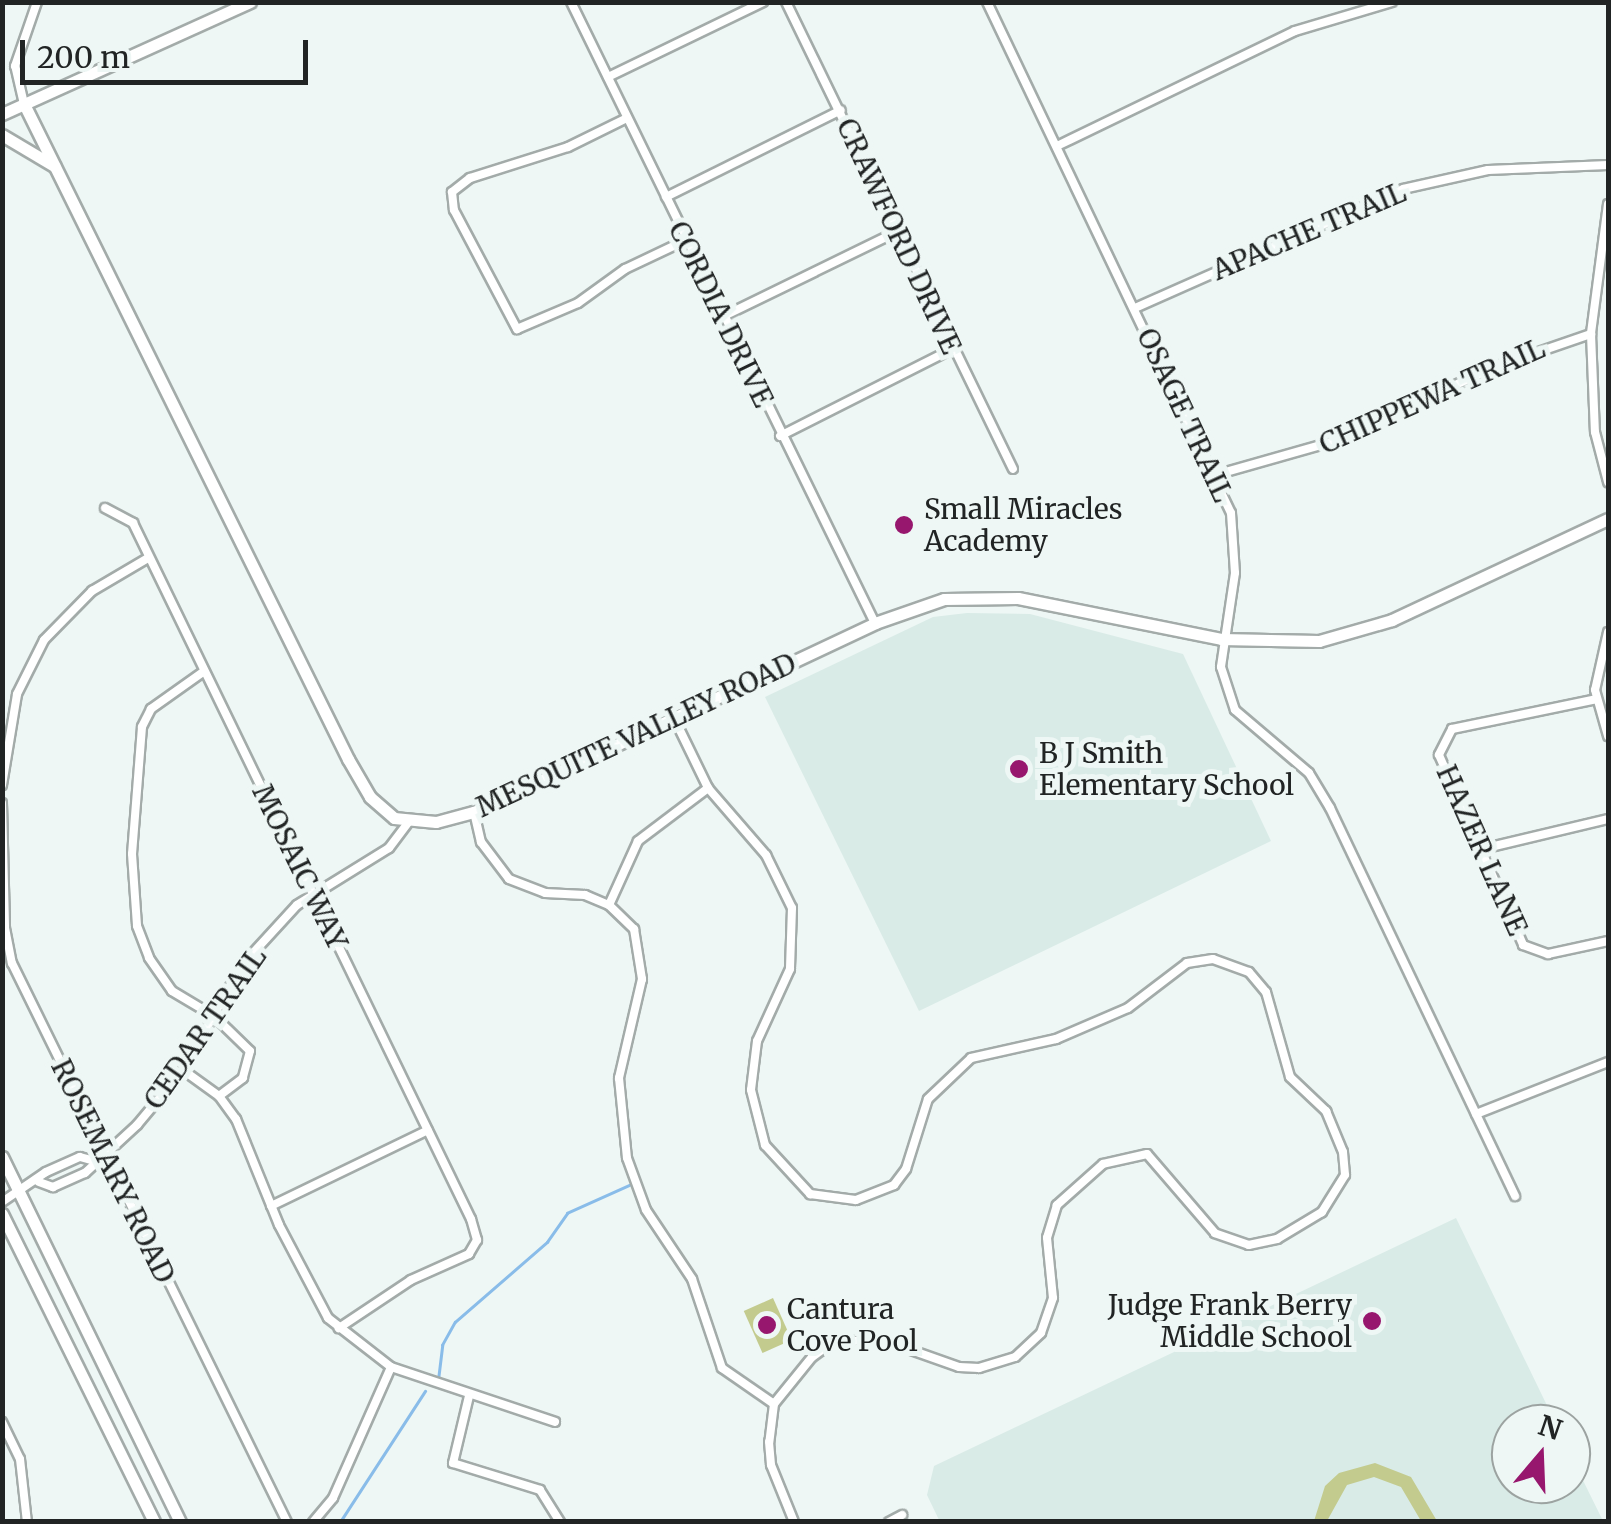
<!DOCTYPE html>
<html>
<head>
<meta charset="utf-8">
<style>
  body { margin:0 }
  #map { position:relative; width:1611px; height:1524px; overflow:hidden; background:#eef7f5; font-family:Merriweather,serif }
  div>[style] { position:absolute }
  [style*='--x'] { left:calc(var(--x)*1px); top:calc(var(--y)*1px); width:calc(var(--w)*1px); rotate:calc(var(--a)*1deg) }
  .built>* { inset:0; background:#d9ebe7 }
  .green>* { inset:0; background:#c3cb8e; transform-origin:0 0 }
  .stream>* { height:2.5px; margin:-1.25px; padding:0 1.25px; transform-origin:1.25px; border-radius:1.25px; background:#89bce9 }
  .roads { filter:drop-shadow(2px 0 #a3aba9) drop-shadow(-2px 0 #a3aba9) drop-shadow(0 2px #a3aba9) drop-shadow(0 -2px #a3aba9) }
  .street>* { height:8px; margin:-4px; padding:0 4px; transform-origin:4px; border-radius:4px; background:#fff }
  .secondary>* { height:11px; margin:-5.5px; padding:0 5.5px; transform-origin:5.5px; border-radius:5.5px; background:#fff }
  .dots>* { width:28px; height:28px; translate:-50% -50%; box-sizing:border-box; border:5px solid #eef7f5; border-radius:50% }
  span { translate:-50% -50%; white-space:nowrap; text-align:center; line-height:1.15; -webkit-text-stroke:10px #eef7f5; paint-order:stroke }
  .street-label { font-size:28px; color:#212424 }
  .poi-label { font-size:28px; color:#212424 }
  .left { translate:0 -50%; text-align:left }
  .right { translate:-100% -50%; text-align:right }
  .frame { position:absolute; inset:0; border:5px solid #212424; pointer-events:none }
  .north { position:absolute; left:1491px; top:1404px; width:100px; height:100px; box-sizing:border-box; background:#eef7f5; border:2px solid #9ca3a1; border-radius:50%; rotate:19deg; font-size:28px; font-weight:700; line-height:40px; text-align:center; color:#212424 }
  .north::after { content:''; display:block; margin:auto; width:35px; height:45px; background:#97176e; clip-path:polygon(50% 0,100% 100%,50% 72%,0 100%) }
  .scale { position:absolute; left:20px; top:40px; width:288px; height:45px; box-sizing:border-box; border:5px solid #212424; border-top:0; padding-left:12px; font-size:30px; line-height:35px; white-space:nowrap; color:#212424; -webkit-text-stroke:8px #eef7f5; paint-order:stroke }
</style>
</head>
<body>
<div id="map">
  <div class="built">
    <div style="clip-path:polygon(967px 613px,1030px 614px,1183px 654px,1271px 841px,919px 1011px,765px 697px,933px 617px)"></div>
    <div style="clip-path:polygon(1456px 1218px,1556px 1424px,1511px 1424px,1511px 1484px,1571px 1484px,1571px 1456px,1603px 1521px,940px 1522px,927px 1495px,934px 1466px)"></div>
  </div>
  <div class="green">
    <div style="left:773px;top:1298px;width:46px;height:32px;rotate:66deg"></div>
    <div style="clip-path:polygon(1375px 1463px,1411px 1477px,1437px 1521px,1421px 1521px,1401px 1487px,1374px 1477px,1347px 1485px,1327px 1521px,1314px 1521px,1325px 1486px,1339px 1473px)"></div>
  </div>
  <div class="stream">
    <div style="--x:438;--y:1380;--w:35;--a:-83"></div>
    <div style="--x:442;--y:1345;--w:26;--a:-61"></div>
    <div style="--x:455;--y:1322;--w:122;--a:-41"></div>
    <div style="--x:547;--y:1242;--w:35;--a:-55"></div>
    <div style="--x:567;--y:1213;--w:68;--a:-24.3"></div>
    <div style="--x:340;--y:1522;--w:156;--a:-57"></div>
  </div>
  <div class="roads">
    <div class="street">
      <div style="--x:571;--y:2;--w:691;--a:63.92"></div>
      <div style="--x:786;--y:2;--w:519;--a:64.08"></div>
      <div style="--x:987;--y:2;--w:566;--a:64.48"></div>
      <div style="--x:1231;--y:513;--w:60;--a:86.2"></div>
      <div style="--x:1235;--y:573;--w:95;--a:98.5"></div>
      <div style="--x:1221;--y:667;--w:45;--a:72"></div>
      <div style="--x:1235;--y:710;--w:97;--a:40.4"></div>
      <div style="--x:1309;--y:773;--w:41;--a:59"></div>
      <div style="--x:1330;--y:808;--w:430;--a:64.5"></div>
      <div style="--x:608;--y:77;--w:172;--a:-25.8"></div>
      <div style="--x:24;--y:104;--w:39;--a:-103"></div>
      <div style="--x:15;--y:66;--w:68;--a:-71"></div>
      <div style="--x:627;--y:118;--w:66;--a:153.8"></div>
      <div style="--x:568;--y:147;--w:103;--a:162.4"></div>
      <div style="--x:470;--y:178;--w:23;--a:142"></div>
      <div style="--x:452;--y:192;--w:18;--a:84"></div>
      <div style="--x:454;--y:210;--w:135;--a:62.1"></div>
      <div style="--x:517;--y:329;--w:66;--a:-23.1"></div>
      <div style="--x:578;--y:303;--w:58;--a:-35.9"></div>
      <div style="--x:625;--y:269;--w:68;--a:-25.4"></div>
      <div style="--x:1057;--y:146;--w:264;--a:-25.8"></div>
      <div style="--x:1295;--y:31;--w:101;--a:-16.6"></div>
      <div style="--x:666;--y:197;--w:195;--a:-26.4"></div>
      <div style="--x:1608;--y:204;--w:131;--a:97.5"></div>
      <div style="--x:1591;--y:334;--w:98;--a:87.7"></div>
      <div style="--x:1595;--y:432;--w:52;--a:75.4"></div>
      <div style="--x:1135;--y:308;--w:293;--a:-23.9"></div>
      <div style="--x:1403;--y:189;--w:87;--a:-12.6"></div>
      <div style="--x:1488;--y:170;--w:120;--a:-2.4"></div>
      <div style="--x:722;--y:317;--w:196;--a:-26"></div>
      <div style="--x:780;--y:436;--w:193;--a:-26.8"></div>
      <div style="--x:1215;--y:475;--w:122;--a:-15.8"></div>
      <div style="--x:1332;--y:442;--w:176;--a:-24.8"></div>
      <div style="--x:1492;--y:368;--w:105;--a:-19"></div>
      <div style="--x:105;--y:508;--w:32;--a:28"></div>
      <div style="--x:133;--y:523;--w:774;--a:64.1"></div>
      <div style="--x:471;--y:1219;--w:22;--a:74"></div>
      <div style="--x:477;--y:1240;--w:16;--a:120"></div>
      <div style="--x:469;--y:1254;--w:64;--a:155.9"></div>
      <div style="--x:411;--y:1280;--w:87;--a:146.3"></div>
      <div style="--x:1608;--y:632;--w:59;--a:102.6"></div>
      <div style="--x:1595;--y:690;--w:48;--a:74.2"></div>
      <div style="--x:203;--y:672;--w:64;--a:144.6"></div>
      <div style="--x:151;--y:709;--w:20;--a:117"></div>
      <div style="--x:142;--y:727;--w:127;--a:94.5"></div>
      <div style="--x:132;--y:854;--w:72;--a:86"></div>
      <div style="--x:137;--y:926;--w:34;--a:69"></div>
      <div style="--x:149;--y:958;--w:40;--a:55.1"></div>
      <div style="--x:172;--y:991;--w:49;--a:30.8"></div>
      <div style="--x:214;--y:1016;--w:50;--a:44.2"></div>
      <div style="--x:250;--y:1051;--w:28;--a:105"></div>
      <div style="--x:243;--y:1078;--w:30;--a:143"></div>
      <div style="--x:1597;--y:699;--w:148;--a:168.3"></div>
      <div style="--x:1452;--y:729;--w:29;--a:117"></div>
      <div style="--x:1439;--y:755;--w:208;--a:66.1"></div>
      <div style="--x:1523;--y:945;--w:27;--a:20"></div>
      <div style="--x:1548;--y:954;--w:61;--a:-12.2"></div>
      <div style="--x:675;--y:720;--w:76;--a:64.1"></div>
      <div style="--x:708;--y:788;--w:89;--a:49.1"></div>
      <div style="--x:766;--y:855;--w:59;--a:63.9"></div>
      <div style="--x:792;--y:908;--w:61;--a:91.9"></div>
      <div style="--x:790;--y:969;--w:79;--a:114.6"></div>
      <div style="--x:757;--y:1041;--w:49;--a:97"></div>
      <div style="--x:751;--y:1090;--w:57;--a:75.7"></div>
      <div style="--x:765;--y:1145;--w:67;--a:47.4"></div>
      <div style="--x:810;--y:1194;--w:46;--a:7.4"></div>
      <div style="--x:856;--y:1200;--w:41;--a:-21.5"></div>
      <div style="--x:894;--y:1185;--w:20;--a:-53"></div>
      <div style="--x:906;--y:1169;--w:73;--a:-72.6"></div>
      <div style="--x:928;--y:1099;--w:59;--a:-43.6"></div>
      <div style="--x:971;--y:1058;--w:87;--a:-12.6"></div>
      <div style="--x:1056;--y:1039;--w:78;--a:-23.3"></div>
      <div style="--x:1128;--y:1008;--w:74;--a:-37.3"></div>
      <div style="--x:1187;--y:963;--w:26;--a:-9"></div>
      <div style="--x:1213;--y:959;--w:38;--a:20"></div>
      <div style="--x:1249;--y:972;--w:26;--a:50"></div>
      <div style="--x:1266;--y:992;--w:88;--a:74.2"></div>
      <div style="--x:1290;--y:1077;--w:50;--a:43.4"></div>
      <div style="--x:1326;--y:1111;--w:44;--a:67.5"></div>
      <div style="--x:1343;--y:1152;--w:23;--a:85"></div>
      <div style="--x:1345;--y:1175;--w:44;--a:121.9"></div>
      <div style="--x:1322;--y:1212;--w:52;--a:149"></div>
      <div style="--x:1277;--y:1239;--w:29;--a:168"></div>
      <div style="--x:1249;--y:1245;--w:36;--a:-161"></div>
      <div style="--x:1215;--y:1233;--w:104;--a:-130.7"></div>
      <div style="--x:1147;--y:1154;--w:45;--a:167.2"></div>
      <div style="--x:1103;--y:1164;--w:62;--a:138.3"></div>
      <div style="--x:1057;--y:1205;--w:34;--a:107"></div>
      <div style="--x:1047;--y:1238;--w:60;--a:84.3"></div>
      <div style="--x:1053;--y:1298;--w:37;--a:109"></div>
      <div style="--x:1041;--y:1333;--w:35;--a:137"></div>
      <div style="--x:1015;--y:1357;--w:38;--a:163"></div>
      <div style="--x:979;--y:1368;--w:20;--a:-177"></div>
      <div style="--x:959;--y:1367;--w:87;--a:-160.5"></div>
      <div style="--x:877;--y:1338;--w:47;--a:172.7"></div>
      <div style="--x:830;--y:1344;--w:22;--a:144"></div>
      <div style="--x:812;--y:1357;--w:60;--a:129"></div>
      <div style="--x:774;--y:1404;--w:38;--a:97"></div>
      <div style="--x:769;--y:1442;--w:23;--a:85"></div>
      <div style="--x:771;--y:1465;--w:61;--a:68"></div>
      <div style="--x:2;--y:785;--w:92;--a:-80.6"></div>
      <div style="--x:17;--y:694;--w:60;--a:-63.4"></div>
      <div style="--x:44;--y:640;--w:69;--a:-45.6"></div>
      <div style="--x:92;--y:591;--w:65;--a:-30.5"></div>
      <div style="--x:2;--y:803;--w:125;--a:88.6"></div>
      <div style="--x:5;--y:928;--w:36;--a:79"></div>
      <div style="--x:12;--y:963;--w:623;--a:63.81"></div>
      <div style="--x:474;--y:812;--w:31;--a:77"></div>
      <div style="--x:481;--y:842;--w:46;--a:52.9"></div>
      <div style="--x:509;--y:879;--w:39;--a:21"></div>
      <div style="--x:545;--y:893;--w:40;--a:2.9"></div>
      <div style="--x:585;--y:895;--w:26;--a:23"></div>
      <div style="--x:609;--y:905;--w:35;--a:44"></div>
      <div style="--x:634;--y:929;--w:51;--a:80.9"></div>
      <div style="--x:642;--y:979;--w:102;--a:103.1"></div>
      <div style="--x:619;--y:1078;--w:80;--a:84.3"></div>
      <div style="--x:627;--y:1158;--w:55;--a:69.9"></div>
      <div style="--x:646;--y:1210;--w:83;--a:56.3"></div>
      <div style="--x:692;--y:1279;--w:94;--a:71.4"></div>
      <div style="--x:722;--y:1368;--w:63;--a:34.7"></div>
      <div style="--x:1482;--y:849;--w:130;--a:-13.4"></div>
      <div style="--x:609;--y:905;--w:70;--a:-65.6"></div>
      <div style="--x:638;--y:841;--w:88;--a:-37.1"></div>
      <div style="--x:183;--y:1070;--w:44;--a:35.8"></div>
      <div style="--x:219;--y:1096;--w:29;--a:54"></div>
      <div style="--x:236;--y:1119;--w:114;--a:67.9"></div>
      <div style="--x:279;--y:1225;--w:105;--a:62.2"></div>
      <div style="--x:328;--y:1318;--w:80;--a:37.9"></div>
      <div style="--x:391;--y:1367;--w:173;--a:18.5"></div>
      <div style="--x:1476;--y:1114;--w:142;--a:-21.5"></div>
      <div style="--x:39;--y:1182;--w:15;--a:20"></div>
      <div style="--x:53;--y:1187;--w:35;--a:-24"></div>
      <div style="--x:85;--y:1173;--w:71;--a:-42.7"></div>
      <div style="--x:137;--y:1125;--w:72;--a:-50.1"></div>
      <div style="--x:183;--y:1070;--w:120;--a:-60.7"></div>
      <div style="--x:242;--y:965;--w:81;--a:-47.5"></div>
      <div style="--x:297;--y:905;--w:108;--a:-31.8"></div>
      <div style="--x:389;--y:848;--w:34;--a:-53"></div>
      <div style="--x:2;--y:1202;--w:53;--a:-34.3"></div>
      <div style="--x:46;--y:1172;--w:37;--a:-24"></div>
      <div style="--x:80;--y:1157;--w:11;--a:15"></div>
      <div style="--x:271;--y:1206;--w:174;--a:-25.8"></div>
      <div style="--x:469;--y:1396;--w:69;--a:103.4"></div>
      <div style="--x:453;--y:1463;--w:91;--a:17.2"></div>
      <div style="--x:540;--y:1490;--w:38;--a:58"></div>
      <div style="--x:2;--y:1422;--w:41;--a:64.1"></div>
      <div style="--x:20;--y:1459;--w:63;--a:83.7"></div>
      <div style="--x:313;--y:1522;--w:31;--a:-50"></div>
      <div style="--x:333;--y:1498;--w:143;--a:-66.1"></div>
      <div style="--x:889;--y:1522;--w:15;--a:-28"></div>
    </div>
    <div class="secondary">
      <div style="--x:24;--y:104;--w:731;--a:63.68"></div>
      <div style="--x:348;--y:759;--w:44;--a:59.9"></div>
      <div style="--x:370;--y:797;--w:32;--a:41"></div>
      <div style="--x:394;--y:818;--w:42;--a:5.4"></div>
      <div style="--x:436;--y:822;--w:39;--a:-15"></div>
      <div style="--x:474;--y:812;--w:443;--a:-25.2"></div>
      <div style="--x:875;--y:623;--w:73;--a:-19.2"></div>
      <div style="--x:944;--y:599;--w:74;--a:-0.8"></div>
      <div style="--x:1018;--y:598;--w:207;--a:11.4"></div>
      <div style="--x:1221;--y:639;--w:98;--a:1.2"></div>
      <div style="--x:1319;--y:641;--w:76;--a:-16"></div>
      <div style="--x:1392;--y:620;--w:238;--a:-25.1"></div>
      <div style="--x:2;--y:114;--w:272;--a:-24.3"></div>
      <div style="--x:2;--y:135;--w:61;--a:30.8"></div>
      <div style="--x:2;--y:1157;--w:406;--a:64"></div>
      <div style="--x:2;--y:1214;--w:343;--a:63.7"></div>
    </div>
  </div>
  <div class="dots">
    <div style="left:904px;top:525px;background:#97176e"></div>
    <div style="left:1019px;top:769px;background:#97176e"></div>
    <div style="left:1372px;top:1321px;background:#97176e"></div>
    <div style="left:767px;top:1325px;background:#97176e"></div>
  </div>
  <div class="street-label">
    <span style="left:1309px;top:231px;rotate:-23deg">APACHE TRAIL</span>
    <span style="left:899px;top:236px;rotate:65deg">CRAWFORD DRIVE</span>
    <span style="left:721px;top:314px;rotate:64deg">CORDIA DRIVE</span>
    <span style="left:1432px;top:396px;rotate:-24deg">CHIPPEWA TRAIL</span>
    <span style="left:1185px;top:415px;rotate:65deg">OSAGE TRAIL</span>
    <span style="left:636px;top:735px;rotate:-25deg">MESQUITE VALLEY ROAD</span>
    <span style="left:1482px;top:850px;rotate:66deg">HAZER LANE</span>
    <span style="left:300px;top:867px;rotate:64deg">MOSAIC WAY</span>
    <span style="left:205px;top:1028px;rotate:-55deg">CEDAR TRAIL</span>
    <span style="left:113px;top:1171px;rotate:64deg">ROSEMARY ROAD</span>
  </div>
  <div class="poi-label">
    <span class="left" style="left:924px;top:525px">Small Miracles<br>Academy</span>
    <span class="left" style="left:1039px;top:769px">B J Smith<br>Elementary School</span>
    <span class="right" style="left:1352px;top:1321px">Judge Frank Berry<br>Middle School</span>
    <span class="left" style="left:787px;top:1325px">Cantura<br>Cove Pool</span>
  </div>
  <div class="frame"></div>
  <div class="north">N</div>
  <div class="scale">200 m</div>
</div>
</body>
</html>
